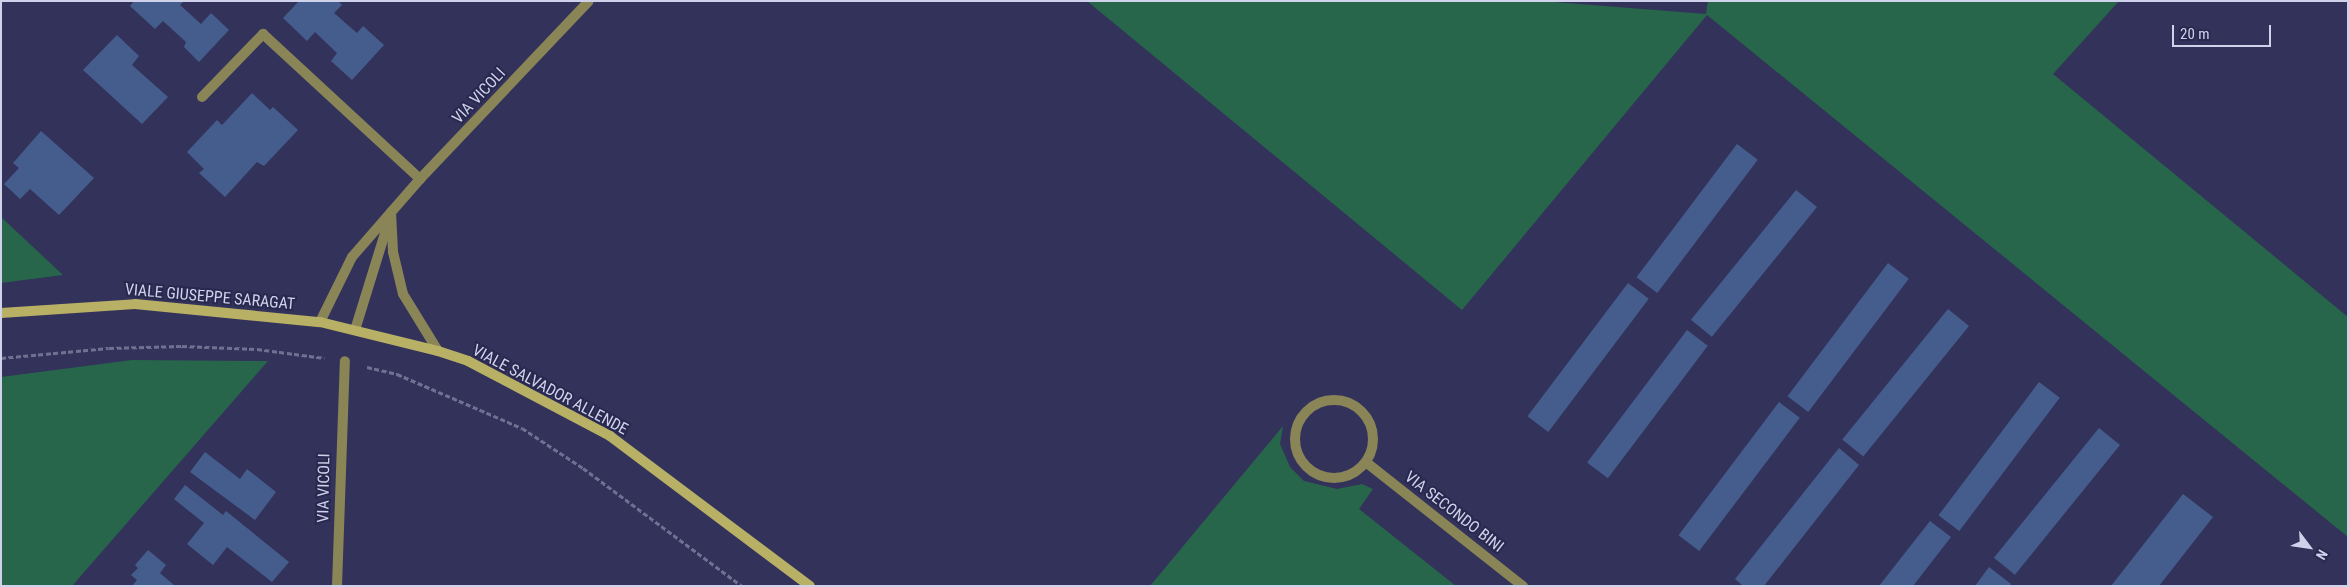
<!DOCTYPE html>
<html>
<head>
<meta charset="utf-8">
<style>
  body { margin:0 }
  #map { position:relative; width:2349px; height:587px; overflow:hidden; background:#33325a; font-family:"Roboto Condensed",sans-serif }
  div>[style] { position:absolute }
  [style*='--x'] { left:calc(var(--x)*1px); top:calc(var(--y)*1px); width:calc(var(--w)*1px); rotate:calc(var(--a)*1deg) }
  .green>* { inset:0; background:#27664b }
  .building>* { inset:0; background:#455d8c; transform-origin:0 0 }
  .path>* { height:3px; margin-top:-1.5px; transform-origin:0; background:repeating-linear-gradient(90deg,#707092 0 5px,transparent 0 7.5px) }
  .service>* { height:10px; margin:-5px; padding:0 5px; transform-origin:5px; border-radius:5px; background:#8a8557 }
  .minor>* { height:10px; margin:-5px; padding:0 5px; transform-origin:5px; border-radius:5px; background:#8a8557 }
  .minor>.ring { margin:-5px; padding:0; box-sizing:content-box; background:none; border:10px solid #8a8557; border-radius:50% }
  .secondary>* { height:10px; margin:-5px; padding:0 5px; transform-origin:5px; border-radius:5px; background:#b8b065 }
  span { translate:-50% -50%; white-space:nowrap; text-align:center; line-height:1.15; -webkit-text-stroke:4px #29284f; paint-order:stroke }
  .street-label { font-size:16px; color:#d0d2eb }
  .frame { position:absolute; inset:0; border:2px solid #d0d2eb; pointer-events:none }
  .north { position:absolute; left:2284px; top:522px; width:50px; height:50px; -webkit-text-stroke:4px #29284f; paint-order:stroke; rotate:121deg; font-size:14px; font-weight:700; line-height:20px; text-align:center; color:#d0d2eb }
  .north::after { content:''; display:block; margin:auto; width:18px; height:22px; background:#d0d2eb; clip-path:polygon(50% 0,100% 100%,50% 72%,0 100%) }
  .scale { position:absolute; left:2172px; top:25px; width:99px; height:22px; box-sizing:border-box; border:2px solid #d0d2eb; border-top:0; padding-left:6px; font-size:15px; line-height:18px; white-space:nowrap; color:#d0d2eb; -webkit-text-stroke:4px #29284f; paint-order:stroke }
</style>
</head>
<body>
<div id="map">
  <div class="green">
    <div style="clip-path:polygon(1087px 1px,1541px 1px,1706px 14px,1708px 1px,2119px 1px,2053px 74px,2348px 317px,2348px 537px,1707px 15px,1462px 310px)"></div>
    <div style="clip-path:polygon(1px 217px,63px 275px,1px 283px)"></div>
    <div style="clip-path:polygon(132px 360px,268px 361px,72px 586px,1px 586px,1px 377px)"></div>
    <div style="clip-path:polygon(1283px 426px,1280px 444px,1290px 467px,1304px 481px,1337px 489px,1362px 484px,1373px 489px,1359px 509px,1456px 586px,1150px 586px)"></div>
  </div>
  <div class="building">
    <div style="clip-path:polygon(134px 1px,184px 1px,180px 5px,201px 24px,211px 13px,229px 30px,199px 62px,184px 47px,186px 42px,163px 21px,155px 29px,130px 6px)"></div>
    <div style="clip-path:polygon(299px 1px,338px 1px,342px 5px,334px 13px,357px 33px,363px 26px,384px 45px,352px 80px,331px 61px,337px 53px,315px 32px,307px 41px,283px 18px)"></div>
    <div style="clip-path:polygon(117px 35px,139px 56px,132px 65px,168px 97px,142px 124px,83px 70px)"></div>
    <div style="clip-path:polygon(252px 93px,270px 110px,273px 107px,298px 130px,264px 166px,257px 162px,225px 197px,199px 173px,204px 169px,187px 152px,217px 120px,222px 125px)"></div>
    <div style="clip-path:polygon(41px 131px,94px 178px,59px 215px,30px 189px,20px 199px,4px 184px,19px 168px,13px 163px)"></div>
    <div style="left:1737px;top:144px;width:26px;height:167px;rotate:37deg"></div>
    <div style="left:1796px;top:190px;width:27px;height:167px;rotate:39deg"></div>
    <div style="left:1888px;top:263px;width:26px;height:167px;rotate:37deg"></div>
    <div style="left:1628px;top:283px;width:26px;height:167px;rotate:37deg"></div>
    <div style="left:1948px;top:309px;width:27px;height:168px;rotate:39deg"></div>
    <div style="left:1687px;top:330px;width:26px;height:166px;rotate:37deg"></div>
    <div style="left:2039px;top:382px;width:26px;height:167px;rotate:37deg"></div>
    <div style="left:1779px;top:402px;width:26px;height:167px;rotate:37deg"></div>
    <div style="left:2099px;top:428px;width:27px;height:167px;rotate:39deg"></div>
    <div style="clip-path:polygon(1839px 448px,1859px 465px,1764px 586px,1743px 586px,1735px 579px)"></div>
    <div style="clip-path:polygon(205px 452px,240px 479px,247px 469px,276px 492px,255px 520px,190px 472px)"></div>
    <div style="clip-path:polygon(185px 485px,223px 515px,226px 511px,289px 562px,272px 582px,227px 547px,213px 565px,187px 544px,204px 523px,174px 499px)"></div>
    <div style="clip-path:polygon(2183px 494px,2213px 517px,2159px 586px,2111px 586px)"></div>
    <div style="clip-path:polygon(1930px 521px,1951px 537px,1913px 586px,1879px 586px)"></div>
    <div style="clip-path:polygon(148px 550px,166px 565px,160px 573px,175px 586px,132px 586px,137px 580px,131px 575px,138px 568px,135px 565px)"></div>
    <div style="clip-path:polygon(1989px 567px,2011px 584px,2009px 586px,1975px 586px)"></div>
  </div>
  <div class="path">
    <div style="--x:1;--y:358;--w:108;--a:-5.3"></div>
    <div style="--x:109;--y:348;--w:73;--a:-1.6"></div>
    <div style="--x:182;--y:346;--w:75;--a:2.3"></div>
    <div style="--x:257;--y:349;--w:68;--a:7.7"></div>
    <div style="--x:367;--y:367;--w:31;--a:13"></div>
    <div style="--x:397;--y:374;--w:136;--a:23.4"></div>
    <div style="--x:522;--y:428;--w:73;--a:33.3"></div>
    <div style="--x:583;--y:468;--w:198;--a:36.6"></div>
  </div>
  <div class="service">
    <div style="--x:202;--y:97;--w:88;--a:-45.9"></div>
    <div style="--x:263;--y:34;--w:214;--a:42.7"></div>
  </div>
  <div class="minor">
    <div style="--x:391;--y:212;--w:40;--a:87.1"></div>
    <div style="--x:393;--y:252;--w:43;--a:76.6"></div>
    <div style="--x:403;--y:294;--w:67;--a:58.4"></div>
    <div style="--x:320;--y:322;--w:72;--a:-63.8"></div>
    <div style="--x:352;--y:257;--w:103;--a:-48.9"></div>
    <div style="--x:420;--y:179;--w:245;--a:-46.5"></div>
    <div style="--x:355;--y:330;--w:115;--a:-72.8"></div>
    <div class="ring" style="left:1295px;top:400px;width:68px;height:68px"></div>
    <div style="--x:1367;--y:463;--w:199;--a:38.3"></div>
    <div style="--x:337;--y:586;--w:225;--a:-88"></div>
  </div>
  <div class="secondary">
    <div style="--x:1;--y:313;--w:134;--a:-3.8"></div>
    <div style="--x:135;--y:304;--w:186;--a:5.6"></div>
    <div style="--x:320;--y:322;--w:122;--a:13.8"></div>
    <div style="--x:438;--y:351;--w:32;--a:18"></div>
    <div style="--x:468;--y:361;--w:161;--a:27.8"></div>
    <div style="--x:610;--y:436;--w:250;--a:36.9"></div>
  </div>
  <div class="street-label">
    <span style="left:479px;top:96px;rotate:-47deg">VIA VICOLI</span>
    <span style="left:210px;top:297px;rotate:5deg">VIALE GIUSEPPE SARAGAT</span>
    <span style="left:550px;top:390px;rotate:28deg">VIALE SALVADOR ALLENDE</span>
    <span style="left:324px;top:488px;rotate:-89deg">VIA VICOLI</span>
    <span style="left:1454px;top:512px;rotate:38deg">VIA SECONDO BINI</span>
  </div>
  <div class="frame"></div>
  <div class="north">N</div>
  <div class="scale">20 m</div>
</div>
</body>
</html>
